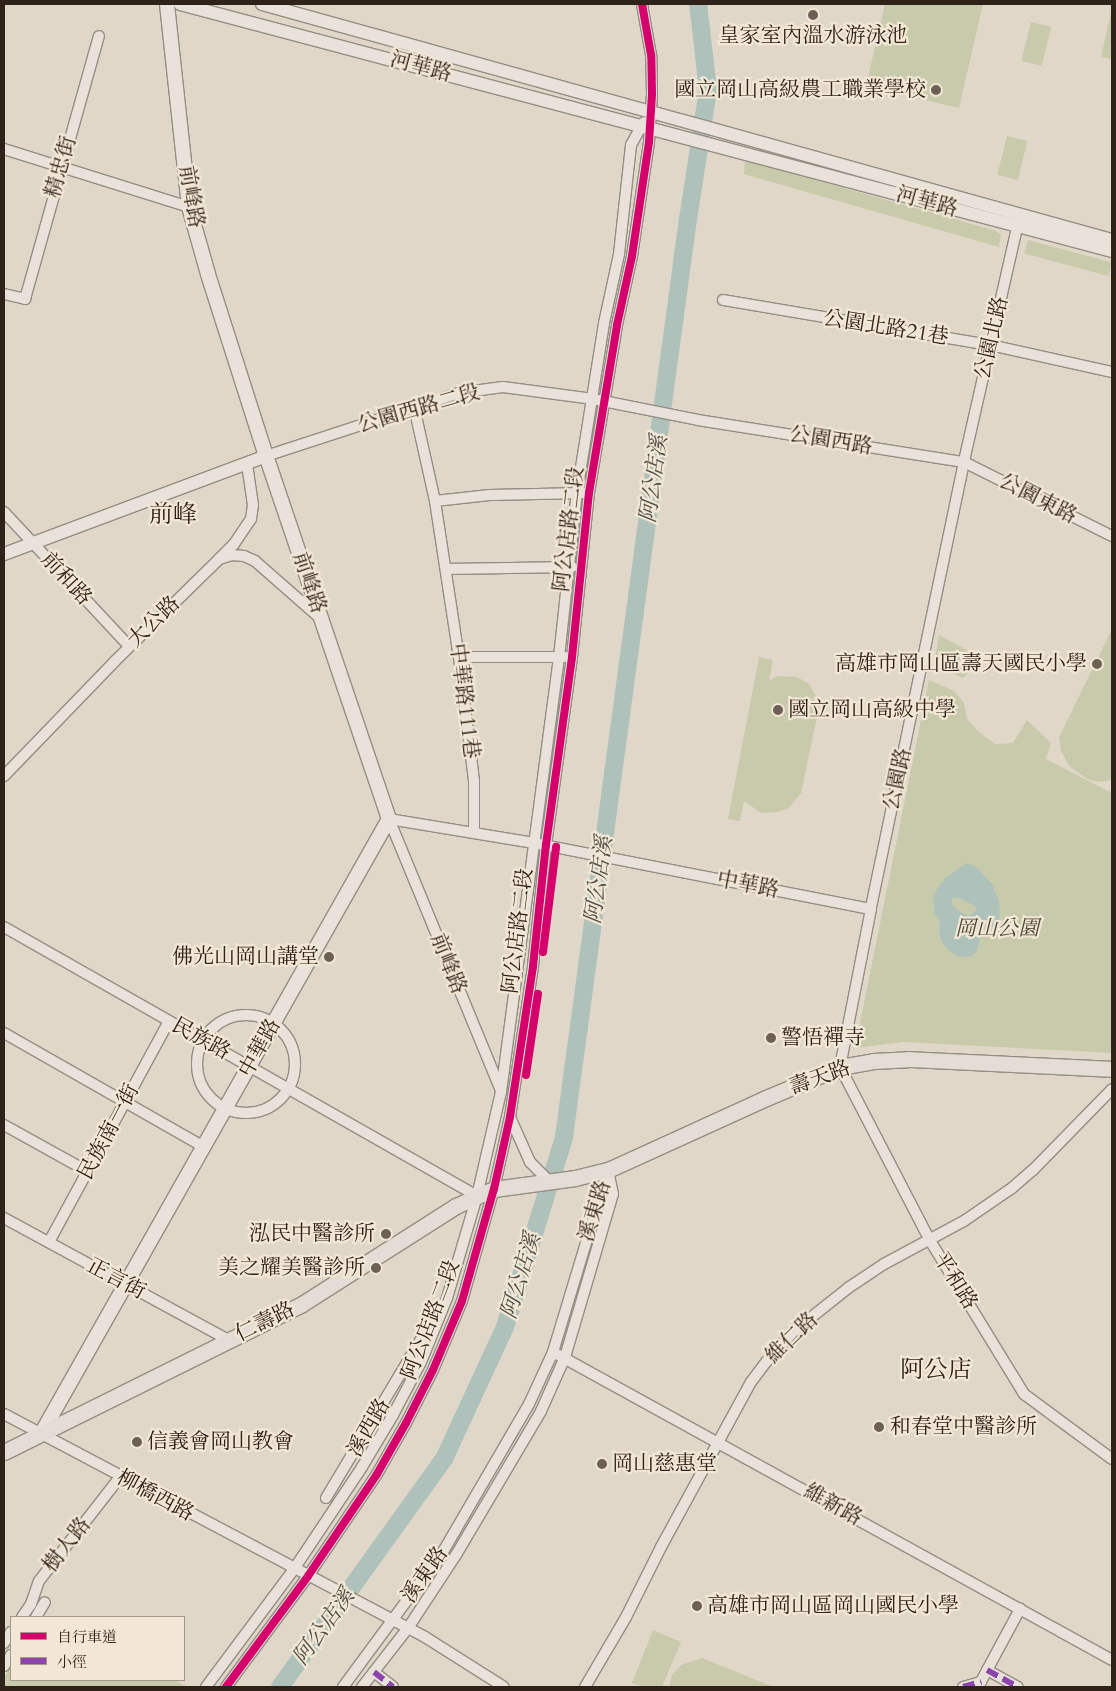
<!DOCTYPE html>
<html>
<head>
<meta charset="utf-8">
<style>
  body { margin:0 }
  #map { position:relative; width:1116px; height:1691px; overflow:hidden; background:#e0d7c8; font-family:Cardo,"Noto Serif TC",serif }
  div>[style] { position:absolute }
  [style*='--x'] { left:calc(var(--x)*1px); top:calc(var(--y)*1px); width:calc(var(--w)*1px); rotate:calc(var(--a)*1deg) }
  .green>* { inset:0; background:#c7caab; transform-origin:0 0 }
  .water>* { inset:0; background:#aec2bb }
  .river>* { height:18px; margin:-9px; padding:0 9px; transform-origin:9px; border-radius:9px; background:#aec2bb }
  .roads { filter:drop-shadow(1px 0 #948d83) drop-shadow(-1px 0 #948d83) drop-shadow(0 1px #948d83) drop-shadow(0 -1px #948d83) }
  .minor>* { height:10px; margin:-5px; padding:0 5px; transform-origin:5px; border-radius:5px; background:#e8e2db }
  .minor>.ring { margin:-5px; padding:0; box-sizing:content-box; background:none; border:10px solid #e8e2db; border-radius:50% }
  .tertiary>* { height:12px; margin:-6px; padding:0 6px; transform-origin:6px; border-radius:6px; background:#e8e2db }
  .secondary>* { height:14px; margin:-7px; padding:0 7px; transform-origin:7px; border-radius:7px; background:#e8e2db }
  .primary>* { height:15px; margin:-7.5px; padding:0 7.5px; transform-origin:7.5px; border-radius:7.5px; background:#e3ddd5 }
  .quiet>* { height:6px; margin-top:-3px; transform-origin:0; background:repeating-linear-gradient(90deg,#8e44ad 0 12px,transparent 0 18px) }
  .cycleway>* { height:8px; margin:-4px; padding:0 4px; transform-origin:4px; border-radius:4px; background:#d6006c }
  .dots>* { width:14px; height:14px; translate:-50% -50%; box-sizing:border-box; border:2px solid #f2e6d5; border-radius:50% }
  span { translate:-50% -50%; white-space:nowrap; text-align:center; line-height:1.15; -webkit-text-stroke:4.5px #f2e6d5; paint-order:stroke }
  .poi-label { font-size:21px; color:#2f2218 }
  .right { translate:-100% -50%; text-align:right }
  .left { translate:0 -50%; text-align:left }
  .street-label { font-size:21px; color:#2f2218 }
  .park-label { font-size:21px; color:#504937; font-style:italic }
  .water-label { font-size:22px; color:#4e4f47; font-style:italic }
  .quarter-label { font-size:24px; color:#2f2218 }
  .frame { position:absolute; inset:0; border:5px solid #2f2218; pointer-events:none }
  .legend { position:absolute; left:10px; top:1616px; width:175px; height:65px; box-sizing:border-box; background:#f2e6d5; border:1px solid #a49889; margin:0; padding:6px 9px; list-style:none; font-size:15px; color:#2f2218 }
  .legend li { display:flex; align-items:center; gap:10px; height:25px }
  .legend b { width:25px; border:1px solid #a49889 }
</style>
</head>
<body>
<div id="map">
  <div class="green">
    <div style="clip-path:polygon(885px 4px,983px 4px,959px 108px,866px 86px)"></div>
    <div style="clip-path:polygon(1112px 8px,1112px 59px,1101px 57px)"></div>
    <div style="left:1031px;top:22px;width:21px;height:40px;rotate:14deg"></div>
    <div style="left:1007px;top:136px;width:21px;height:40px;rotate:14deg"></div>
    <div style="clip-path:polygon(745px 160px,996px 231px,1001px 235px,999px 247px,744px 174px)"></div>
    <div style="left:1028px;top:240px;width:87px;height:14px;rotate:15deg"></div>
    <div style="clip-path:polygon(1112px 629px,1112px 780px,1098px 782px,1087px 779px,1070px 767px,1061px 751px,1059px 737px)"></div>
    <div style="clip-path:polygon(939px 635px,983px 659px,963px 678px,934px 665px)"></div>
    <div style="clip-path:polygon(759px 657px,773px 660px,769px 681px,778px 676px,797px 677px,809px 684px,820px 703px,801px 793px,789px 808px,778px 812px,761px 813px,744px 801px,740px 821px,728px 819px)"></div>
    <div style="clip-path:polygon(929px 680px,954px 691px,964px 703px,967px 719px,978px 731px,995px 744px,1013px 743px,1027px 720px,1051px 743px,1046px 759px,1112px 793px,1112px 1053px,903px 1042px,855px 1048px)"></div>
    <div style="clip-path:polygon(653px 1630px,681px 1642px,662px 1687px,644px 1687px,632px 1683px)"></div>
    <div style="clip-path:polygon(702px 1658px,774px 1687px,669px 1687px,672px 1675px,681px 1665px)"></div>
    <div style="clip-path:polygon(11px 1666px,11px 1680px,175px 1680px,187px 1687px,4px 1687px,4px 1678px)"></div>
  </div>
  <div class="water">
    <div style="clip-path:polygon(evenodd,967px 863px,976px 867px,992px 884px,999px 902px,1000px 912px,998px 922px,981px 937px,977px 950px,972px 956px,960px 957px,950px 952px,942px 942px,939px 931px,940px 922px,935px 914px,933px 900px,937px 889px,945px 878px,967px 863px,953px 898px,959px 898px,973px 905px,977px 910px,969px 916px,960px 912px,951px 904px,953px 898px)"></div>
  </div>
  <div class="river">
    <div style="--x:280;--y:1687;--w:281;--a:-54.3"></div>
    <div style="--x:444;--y:1459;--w:145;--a:-65.2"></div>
    <div style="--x:505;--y:1327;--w:199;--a:-72.7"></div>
    <div style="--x:564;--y:1137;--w:926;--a:-82.31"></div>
    <div style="--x:688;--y:219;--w:131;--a:-81.2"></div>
    <div style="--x:708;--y:90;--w:87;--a:-96.6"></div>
  </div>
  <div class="roads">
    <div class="minor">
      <div style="--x:4;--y:149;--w:194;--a:17.4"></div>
      <div style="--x:1019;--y:219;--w:249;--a:102.8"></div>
      <div style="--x:964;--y:462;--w:457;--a:101.8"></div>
      <div style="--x:871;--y:909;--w:161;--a:101.1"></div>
      <div style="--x:840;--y:1067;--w:194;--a:62.6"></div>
      <div style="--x:929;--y:1239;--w:182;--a:58.5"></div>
      <div style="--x:1024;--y:1394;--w:109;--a:36.5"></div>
      <div style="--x:4;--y:294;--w:22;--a:13"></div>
      <div style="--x:25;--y:299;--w:273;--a:-74.3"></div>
      <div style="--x:723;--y:300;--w:271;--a:9.6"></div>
      <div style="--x:990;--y:345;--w:125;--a:12.5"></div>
      <div style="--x:414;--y:407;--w:96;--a:77.4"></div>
      <div style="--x:435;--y:501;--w:158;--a:81.3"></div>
      <div style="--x:459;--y:657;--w:125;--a:83.1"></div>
      <div style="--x:474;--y:781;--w:52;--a:90"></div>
      <div style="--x:266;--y:456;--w:203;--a:-18.1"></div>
      <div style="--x:459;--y:393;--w:44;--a:-7.8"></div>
      <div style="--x:503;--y:387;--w:91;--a:7.6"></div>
      <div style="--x:593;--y:399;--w:107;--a:11.3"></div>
      <div style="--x:698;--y:420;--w:269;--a:9"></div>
      <div style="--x:964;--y:462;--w:165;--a:26.6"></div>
      <div style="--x:435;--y:501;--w:55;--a:-6.2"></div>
      <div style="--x:490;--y:495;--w:94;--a:-1.2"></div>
      <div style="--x:4;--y:512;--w:183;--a:47"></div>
      <div style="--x:220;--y:558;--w:20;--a:-45"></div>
      <div style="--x:234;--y:544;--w:30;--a:-56"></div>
      <div style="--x:251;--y:519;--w:14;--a:-82"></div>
      <div style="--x:253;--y:505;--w:41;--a:-98.3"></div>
      <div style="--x:446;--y:569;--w:126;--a:-0.9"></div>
      <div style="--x:459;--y:657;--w:106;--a:0"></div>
      <div style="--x:4;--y:776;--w:160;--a:-46"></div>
      <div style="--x:115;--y:661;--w:146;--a:-44.4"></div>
      <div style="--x:219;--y:559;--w:14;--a:-17"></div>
      <div style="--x:232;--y:555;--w:12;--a:5"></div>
      <div style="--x:244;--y:556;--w:12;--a:24"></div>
      <div style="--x:255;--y:561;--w:88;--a:41.3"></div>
      <div style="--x:389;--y:819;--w:147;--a:9.4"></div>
      <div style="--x:534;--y:843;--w:343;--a:11.1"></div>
      <div style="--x:389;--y:819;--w:294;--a:67.6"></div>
      <div style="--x:4;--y:927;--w:544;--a:29.63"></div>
      <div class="ring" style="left:197px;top:1015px;width:88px;height:88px"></div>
      <div style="--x:4;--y:1033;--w:230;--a:29.7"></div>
      <div style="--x:510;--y:1117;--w:49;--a:66"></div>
      <div style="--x:530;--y:1162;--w:27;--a:45"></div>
      <div style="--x:4;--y:1125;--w:95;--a:29"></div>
      <div style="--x:4;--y:1218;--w:256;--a:28.5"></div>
      <div style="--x:49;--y:1242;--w:251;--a:-61.5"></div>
      <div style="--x:553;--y:1352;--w:638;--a:28.85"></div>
      <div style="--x:4;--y:1414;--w:476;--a:27.9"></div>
      <div style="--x:425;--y:1637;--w:93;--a:32.3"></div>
      <div style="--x:326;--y:1498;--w:195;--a:-59.1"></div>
      <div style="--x:22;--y:1617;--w:16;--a:-55"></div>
      <div style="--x:31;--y:1604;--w:24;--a:-71"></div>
      <div style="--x:39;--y:1581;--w:132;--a:-52.1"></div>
      <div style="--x:36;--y:1617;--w:17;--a:-59"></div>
      <div style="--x:4;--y:1643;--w:13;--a:-58"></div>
      <div style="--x:4;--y:1666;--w:13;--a:-58"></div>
      <div style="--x:987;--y:1670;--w:35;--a:29"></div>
      <div style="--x:374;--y:1672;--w:24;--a:38"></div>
      <div style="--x:206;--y:1687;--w:147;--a:-53.3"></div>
      <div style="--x:294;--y:1569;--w:123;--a:-56.3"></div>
      <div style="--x:362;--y:1467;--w:61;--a:-59.2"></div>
      <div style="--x:393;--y:1415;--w:60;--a:-62.2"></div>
      <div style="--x:421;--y:1362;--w:69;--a:-67.9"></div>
      <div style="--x:447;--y:1298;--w:106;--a:-73.6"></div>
      <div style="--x:477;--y:1196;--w:107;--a:-77"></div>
      <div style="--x:501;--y:1092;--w:439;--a:-82.4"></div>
      <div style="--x:559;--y:657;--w:166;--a:-83.8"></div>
      <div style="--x:577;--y:492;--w:171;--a:-80.9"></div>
      <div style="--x:604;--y:323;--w:71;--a:-77.7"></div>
      <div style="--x:619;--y:254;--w:110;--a:-83.7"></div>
      <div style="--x:631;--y:145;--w:26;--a:-61"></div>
      <div style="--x:226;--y:1687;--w:138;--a:-53.5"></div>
      <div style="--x:308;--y:1576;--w:123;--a:-55.9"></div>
      <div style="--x:377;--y:1474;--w:59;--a:-60.4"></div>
      <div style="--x:406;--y:1423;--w:59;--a:-63"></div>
      <div style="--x:433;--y:1370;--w:75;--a:-67.2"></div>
      <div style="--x:462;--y:1301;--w:116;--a:-74.1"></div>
      <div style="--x:494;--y:1189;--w:74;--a:-77.5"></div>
      <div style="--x:510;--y:1117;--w:153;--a:-81.3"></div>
      <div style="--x:533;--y:966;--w:122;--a:-83.9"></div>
      <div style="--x:546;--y:845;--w:190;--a:-82.1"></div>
      <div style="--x:572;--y:657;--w:165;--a:-84.1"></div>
      <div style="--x:589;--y:493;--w:170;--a:-80.5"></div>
      <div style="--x:617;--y:325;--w:71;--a:-77.7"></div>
      <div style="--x:632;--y:256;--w:115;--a:-81.5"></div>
      <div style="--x:649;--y:142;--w:48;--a:-86.4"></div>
      <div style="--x:652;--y:94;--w:39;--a:-91"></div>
      <div style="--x:651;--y:55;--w:52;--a:-100"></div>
      <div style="--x:343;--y:1687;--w:170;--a:-53.6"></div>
      <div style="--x:444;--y:1550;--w:169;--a:-59.8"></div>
      <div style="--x:529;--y:1404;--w:57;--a:-65.2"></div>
      <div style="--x:553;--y:1352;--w:190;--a:-73.2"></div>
      <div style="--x:362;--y:1687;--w:75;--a:-52.1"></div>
      <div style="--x:408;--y:1628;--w:87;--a:-56.7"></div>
      <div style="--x:456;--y:1555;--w:167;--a:-59.4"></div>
      <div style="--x:541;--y:1411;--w:59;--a:-66"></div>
      <div style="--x:565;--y:1357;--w:170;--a:-73.6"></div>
      <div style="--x:613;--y:1194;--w:24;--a:-102"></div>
      <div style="--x:585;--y:1687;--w:81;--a:-59.6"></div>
      <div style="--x:626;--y:1617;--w:78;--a:-63.4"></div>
      <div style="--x:661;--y:1547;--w:188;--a:-61.4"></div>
      <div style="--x:751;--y:1382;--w:26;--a:-53"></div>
      <div style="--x:767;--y:1361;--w:40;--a:-48"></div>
      <div style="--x:794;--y:1331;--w:69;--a:-38.5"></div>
      <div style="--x:848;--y:1288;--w:43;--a:-33.7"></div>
      <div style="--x:884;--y:1264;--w:91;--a:-28.3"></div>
      <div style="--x:964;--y:1221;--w:58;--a:-34.5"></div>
      <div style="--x:1012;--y:1188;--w:28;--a:-41"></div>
      <div style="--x:1033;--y:1170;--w:113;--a:-45.7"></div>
      <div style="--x:963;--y:1687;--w:19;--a:-16"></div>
      <div style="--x:978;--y:1687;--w:89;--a:-61.7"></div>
    </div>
    <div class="tertiary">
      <div style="--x:180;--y:4;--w:964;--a:14.84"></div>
      <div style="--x:262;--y:4;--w:882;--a:15.52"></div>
      <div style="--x:4;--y:554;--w:280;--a:-20.5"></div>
    </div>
    <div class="secondary">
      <div style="--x:41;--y:1434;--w:707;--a:-60.5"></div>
      <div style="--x:389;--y:819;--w:383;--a:-108.7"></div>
      <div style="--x:266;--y:456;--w:191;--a:-107.7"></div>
      <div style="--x:208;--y:274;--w:70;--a:-105.8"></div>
      <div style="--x:189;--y:207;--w:204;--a:-96.2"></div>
    </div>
    <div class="primary">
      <div style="--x:4;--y:1452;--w:333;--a:-26.4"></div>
      <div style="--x:302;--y:1304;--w:183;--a:-32.5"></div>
      <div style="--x:456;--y:1206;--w:23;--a:-25"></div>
      <div style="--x:477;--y:1196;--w:18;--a:-22"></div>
      <div style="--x:494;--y:1189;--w:82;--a:-7.7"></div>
      <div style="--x:575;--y:1178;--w:34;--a:-14"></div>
      <div style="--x:608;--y:1170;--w:174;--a:-24.5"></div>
      <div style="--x:766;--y:1098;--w:80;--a:-22.7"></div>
      <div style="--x:840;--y:1067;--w:34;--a:-10"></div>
      <div style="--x:873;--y:1061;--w:35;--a:-3"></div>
      <div style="--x:908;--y:1059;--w:204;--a:2.8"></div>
    </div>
  </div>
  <div class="quiet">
    <div style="--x:987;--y:1670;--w:35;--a:29"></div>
    <div style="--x:374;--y:1672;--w:24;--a:38"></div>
    <div style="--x:963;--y:1687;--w:19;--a:-16"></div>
  </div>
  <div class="cycleway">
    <div style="--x:543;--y:952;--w:106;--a:-82.9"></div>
    <div style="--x:526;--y:1075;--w:82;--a:-81.6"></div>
    <div style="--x:226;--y:1687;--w:138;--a:-53.5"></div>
    <div style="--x:308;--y:1576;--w:123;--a:-55.9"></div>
    <div style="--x:377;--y:1474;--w:59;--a:-60.4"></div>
    <div style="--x:406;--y:1423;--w:59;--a:-63"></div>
    <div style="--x:433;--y:1370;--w:75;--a:-67.2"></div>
    <div style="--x:462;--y:1301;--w:116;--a:-74.1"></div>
    <div style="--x:494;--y:1189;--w:74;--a:-77.5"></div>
    <div style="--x:510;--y:1117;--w:153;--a:-81.3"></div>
    <div style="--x:533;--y:966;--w:122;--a:-83.9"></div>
    <div style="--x:546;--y:845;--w:190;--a:-82.1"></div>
    <div style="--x:572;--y:657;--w:165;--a:-84.1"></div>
    <div style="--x:589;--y:493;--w:170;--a:-80.5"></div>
    <div style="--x:617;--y:325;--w:71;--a:-77.7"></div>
    <div style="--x:632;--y:256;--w:115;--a:-81.5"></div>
    <div style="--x:649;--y:142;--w:48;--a:-86.4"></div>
    <div style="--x:652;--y:94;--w:39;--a:-91"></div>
    <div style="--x:651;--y:55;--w:52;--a:-100"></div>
  </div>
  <div class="dots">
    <div style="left:813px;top:15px;background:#6d6156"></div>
    <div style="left:936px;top:90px;background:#6d6156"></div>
    <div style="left:1097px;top:664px;background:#6d6156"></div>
    <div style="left:778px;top:710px;background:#6d6156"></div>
    <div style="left:329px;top:957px;background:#6d6156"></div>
    <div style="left:771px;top:1038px;background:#6d6156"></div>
    <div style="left:386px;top:1234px;background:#6d6156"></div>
    <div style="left:376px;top:1268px;background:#6d6156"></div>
    <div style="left:879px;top:1427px;background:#6d6156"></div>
    <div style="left:137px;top:1442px;background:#6d6156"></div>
    <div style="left:602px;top:1464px;background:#6d6156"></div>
    <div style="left:697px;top:1606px;background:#6d6156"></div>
  </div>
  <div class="poi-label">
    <span style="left:813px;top:36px">皇家室內溫水游泳池</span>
    <span class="right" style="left:926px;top:90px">國立岡山高級農工職業學校</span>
    <span class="right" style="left:1087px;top:664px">高雄市岡山區壽天國民小學</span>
    <span class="left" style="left:788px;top:710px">國立岡山高級中學</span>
    <span class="right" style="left:319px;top:957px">佛光山岡山講堂</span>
    <span class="left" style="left:781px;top:1038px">警悟禪寺</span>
    <span class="right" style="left:375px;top:1234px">泓民中醫診所</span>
    <span class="right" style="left:365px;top:1268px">美之耀美醫診所</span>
    <span class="left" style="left:890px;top:1427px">和春堂中醫診所</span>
    <span class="left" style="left:147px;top:1442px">信義會岡山教會</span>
    <span class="left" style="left:612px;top:1464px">岡山慈惠堂</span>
    <span class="left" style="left:707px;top:1606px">高雄市岡山區岡山國民小學</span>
  </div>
  <div class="street-label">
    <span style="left:421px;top:67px;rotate:15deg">河華路</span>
    <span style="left:61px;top:167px;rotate:-74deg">精忠街</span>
    <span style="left:191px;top:197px;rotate:80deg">前峰路</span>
    <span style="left:927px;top:202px;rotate:15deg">河華路</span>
    <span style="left:886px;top:328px;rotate:9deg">公園北路21巷</span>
    <span style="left:992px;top:338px;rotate:-77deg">公園北路</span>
    <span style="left:419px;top:409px;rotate:-16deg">公園西路二段</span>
    <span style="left:831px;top:441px;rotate:9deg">公園西路</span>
    <span style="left:1038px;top:499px;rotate:27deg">公園東路</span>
    <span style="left:569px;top:529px;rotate:-83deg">阿公店路二段</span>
    <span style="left:66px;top:579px;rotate:47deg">前和路</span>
    <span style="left:309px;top:583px;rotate:71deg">前峰路</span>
    <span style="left:154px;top:622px;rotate:-44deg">大公路</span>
    <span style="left:464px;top:701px;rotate:83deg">中華路111巷</span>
    <span style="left:898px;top:779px;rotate:-78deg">公園路</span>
    <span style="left:748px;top:885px;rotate:11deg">中華路</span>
    <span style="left:518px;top:931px;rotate:-83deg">阿公店路二段</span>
    <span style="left:448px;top:964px;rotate:68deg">前峰路</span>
    <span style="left:201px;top:1039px;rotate:29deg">民族路</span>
    <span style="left:260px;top:1048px;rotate:-61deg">中華路</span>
    <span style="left:820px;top:1078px;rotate:-20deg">壽天路</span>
    <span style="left:109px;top:1132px;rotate:-62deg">民族南一街</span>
    <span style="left:595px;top:1211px;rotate:-73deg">溪東路</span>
    <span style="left:116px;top:1279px;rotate:28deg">正言街</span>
    <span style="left:955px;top:1281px;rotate:58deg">平和路</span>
    <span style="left:431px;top:1320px;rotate:-69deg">阿公店路二段</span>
    <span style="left:265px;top:1322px;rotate:-26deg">仁壽路</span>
    <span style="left:792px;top:1338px;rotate:-44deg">維仁路</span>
    <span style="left:369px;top:1428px;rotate:-60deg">溪西路</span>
    <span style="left:155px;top:1496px;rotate:28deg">柳橋西路</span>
    <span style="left:833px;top:1505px;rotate:29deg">維新路</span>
    <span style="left:67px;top:1545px;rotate:-52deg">樹人路</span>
    <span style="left:425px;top:1575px;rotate:-55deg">溪東路</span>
  </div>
  <div class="park-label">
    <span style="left:997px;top:929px">岡山公園</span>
  </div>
  <div class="water-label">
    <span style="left:654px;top:479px;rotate:-82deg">阿公店溪</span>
    <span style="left:599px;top:880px;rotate:-82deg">阿公店溪</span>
    <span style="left:521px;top:1276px;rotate:-73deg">阿公店溪</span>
    <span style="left:324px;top:1627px;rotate:-54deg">阿公店溪</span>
  </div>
  <div class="quarter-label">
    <span style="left:173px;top:515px">前峰</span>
    <span style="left:936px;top:1370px">阿公店</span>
  </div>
  <div class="frame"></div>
  <ul class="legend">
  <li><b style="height:6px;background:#d6006c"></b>自行車道</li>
  <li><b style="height:6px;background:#8e44ad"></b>小徑</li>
  </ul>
</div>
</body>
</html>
